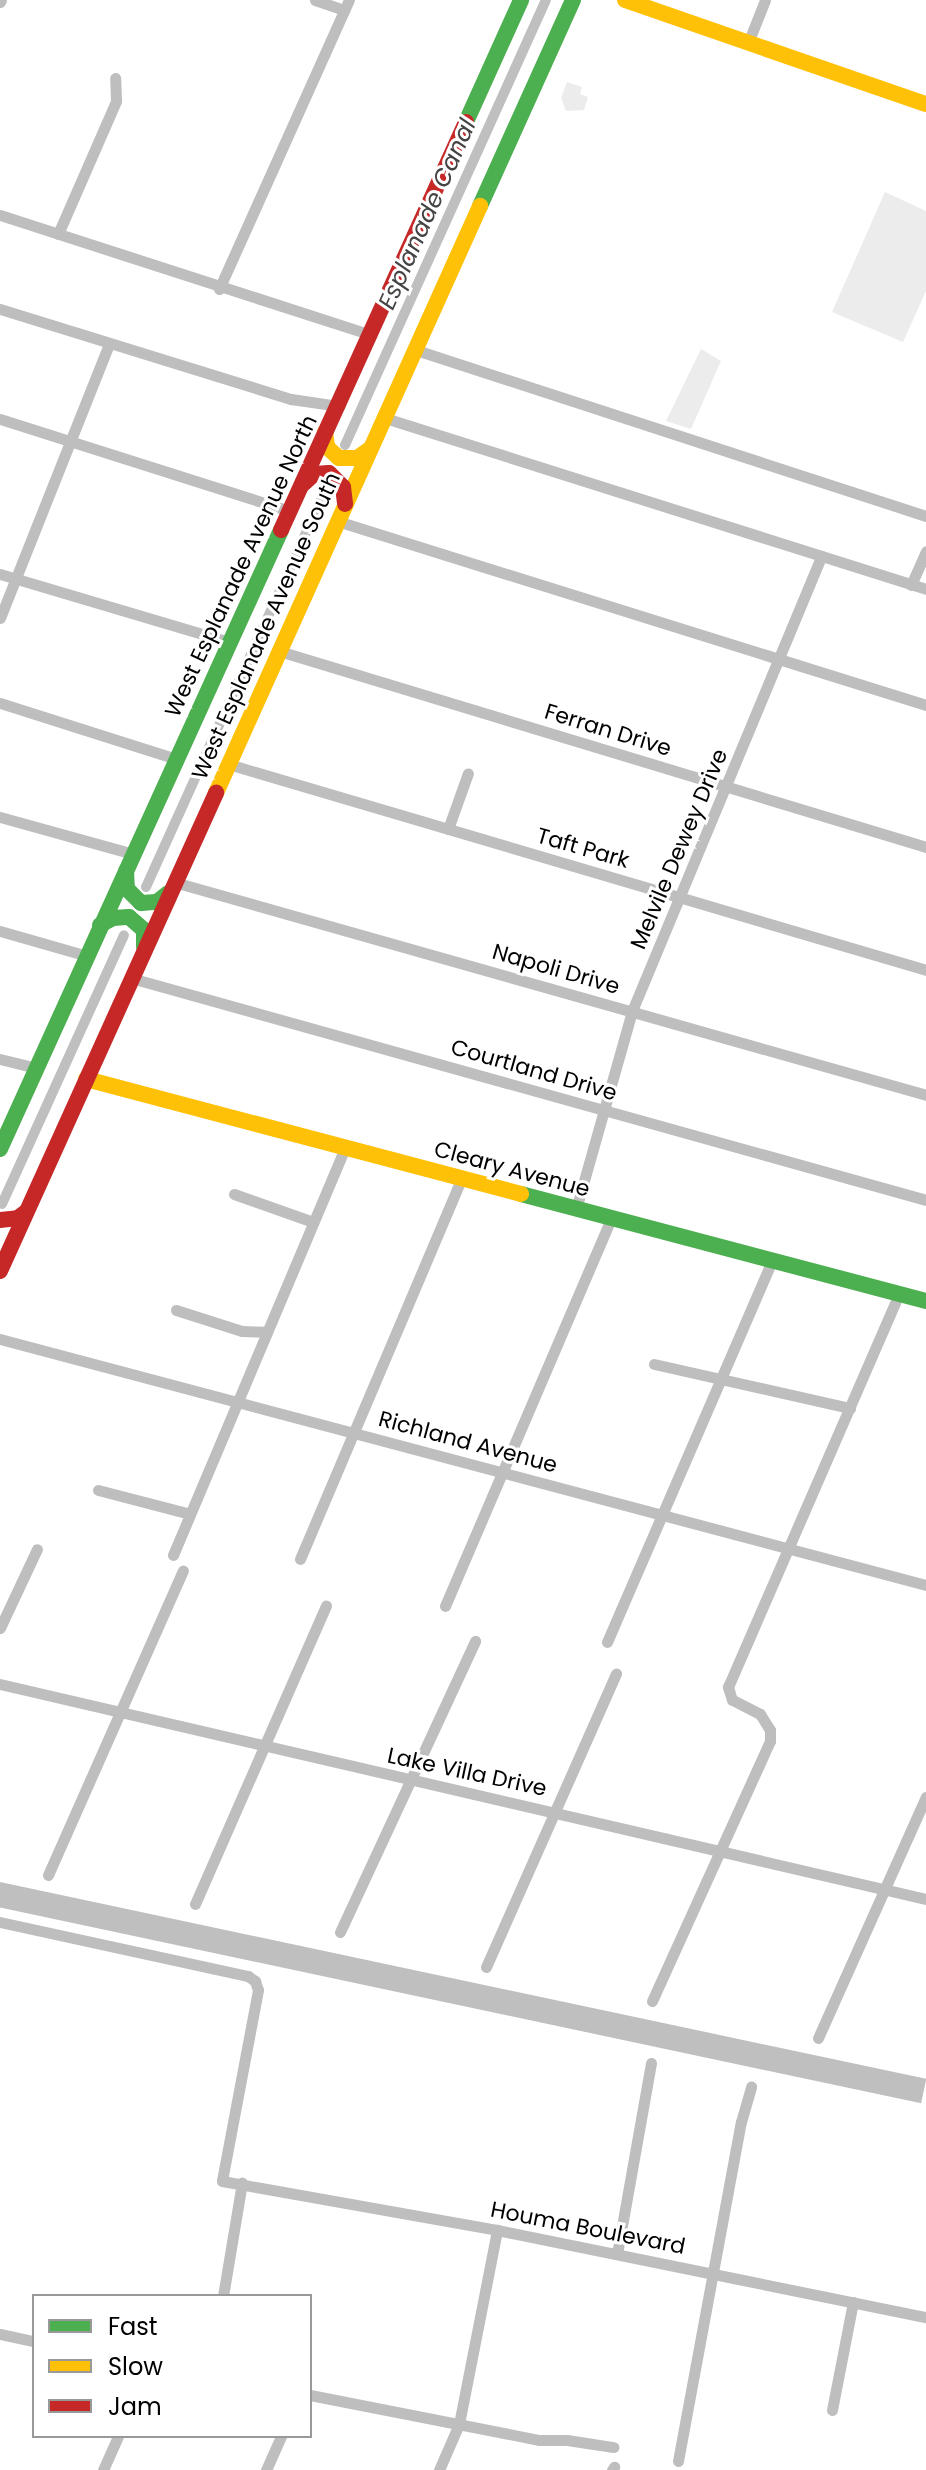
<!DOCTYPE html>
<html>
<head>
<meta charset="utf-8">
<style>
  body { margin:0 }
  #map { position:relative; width:926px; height:2470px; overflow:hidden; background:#fff; font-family:Poppins,sans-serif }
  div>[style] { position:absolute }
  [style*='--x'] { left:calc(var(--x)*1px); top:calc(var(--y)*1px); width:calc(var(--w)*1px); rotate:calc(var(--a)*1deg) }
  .green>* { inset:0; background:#ececec }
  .water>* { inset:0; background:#bfbfbf; transform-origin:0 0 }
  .canal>* { height:10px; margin:-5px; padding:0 5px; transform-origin:5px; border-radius:5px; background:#bfbfbf }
  .street>* { height:11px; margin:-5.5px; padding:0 5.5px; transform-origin:5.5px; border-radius:5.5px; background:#bebebe }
  .fast>* { height:16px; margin:-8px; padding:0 8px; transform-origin:8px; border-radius:8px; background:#4caf50 }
  .slow>* { height:16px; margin:-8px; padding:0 8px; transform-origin:8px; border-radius:8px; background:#ffc107 }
  .jam>* { height:16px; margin:-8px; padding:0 8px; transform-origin:8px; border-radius:8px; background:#c62828 }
  span { translate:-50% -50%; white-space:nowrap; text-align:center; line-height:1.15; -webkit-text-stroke:6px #fff; paint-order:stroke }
  .street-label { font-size:22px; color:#000 }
  .water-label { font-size:24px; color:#444; font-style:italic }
  .legend { position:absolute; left:32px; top:2294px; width:280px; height:144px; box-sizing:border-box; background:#fff; border:2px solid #999; margin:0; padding:10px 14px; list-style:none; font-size:24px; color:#000 }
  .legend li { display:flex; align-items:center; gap:16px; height:40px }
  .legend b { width:40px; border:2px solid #999 }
</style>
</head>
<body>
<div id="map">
  <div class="green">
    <div style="clip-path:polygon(567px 82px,582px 87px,580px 94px,588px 97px,584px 110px,566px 111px,561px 98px)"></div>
    <div style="clip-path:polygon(885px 192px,926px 211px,926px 291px,903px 342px,832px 312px)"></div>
    <div style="clip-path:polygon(701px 349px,721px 361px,691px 429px,666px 421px)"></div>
  </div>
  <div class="water">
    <div style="left:0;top:1882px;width:947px;height:25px;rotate:12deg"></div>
  </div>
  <div class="canal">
    <div style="--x:345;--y:445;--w:488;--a:-65.7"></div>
    <div style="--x:146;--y:887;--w:435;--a:-65.7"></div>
    <div style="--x:2;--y:1204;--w:295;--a:-65.6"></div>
  </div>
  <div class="street">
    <div style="--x:315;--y:0;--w:31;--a:19"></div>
    <div style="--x:0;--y:2;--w:2;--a:-63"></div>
    <div style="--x:748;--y:43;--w:46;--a:-68.4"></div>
    <div style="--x:0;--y:215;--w:390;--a:17.9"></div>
    <div style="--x:58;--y:234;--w:145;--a:-66.4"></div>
    <div style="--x:116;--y:101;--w:23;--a:-92"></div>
    <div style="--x:219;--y:289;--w:317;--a:-65.8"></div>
    <div style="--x:0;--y:309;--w:305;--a:17.2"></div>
    <div style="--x:291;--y:399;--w:49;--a:8.3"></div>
    <div style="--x:416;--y:350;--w:536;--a:18.03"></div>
    <div style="--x:385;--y:418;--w:567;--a:17.54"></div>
    <div style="--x:0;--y:419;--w:304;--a:17.6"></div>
    <div style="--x:337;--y:521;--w:617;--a:17.35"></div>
    <div style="--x:0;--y:574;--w:240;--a:16.5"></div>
    <div style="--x:911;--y:585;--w:37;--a:-66"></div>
    <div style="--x:0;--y:618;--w:295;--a:-68.3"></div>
    <div style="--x:279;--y:651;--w:676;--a:16.85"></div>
    <div style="--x:0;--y:703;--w:186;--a:17.6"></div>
    <div style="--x:228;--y:764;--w:728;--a:16.44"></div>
    <div style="--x:0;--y:817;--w:138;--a:15.5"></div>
    <div style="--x:448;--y:829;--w:59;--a:-70.3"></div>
    <div style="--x:174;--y:882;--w:782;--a:15.81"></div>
    <div style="--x:0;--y:931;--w:91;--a:16"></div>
    <div style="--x:131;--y:978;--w:825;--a:15.6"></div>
    <div style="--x:0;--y:1059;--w:37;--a:14"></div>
    <div style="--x:234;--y:1194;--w:84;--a:19.5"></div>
    <div style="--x:576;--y:1209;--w:206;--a:-74.2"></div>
    <div style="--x:632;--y:1011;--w:493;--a:-67.4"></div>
    <div style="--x:176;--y:1310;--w:69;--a:17.7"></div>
    <div style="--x:242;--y:1331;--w:24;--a:2"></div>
    <div style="--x:0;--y:1339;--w:958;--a:14.88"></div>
    <div style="--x:654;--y:1364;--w:201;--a:12.7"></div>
    <div style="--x:98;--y:1490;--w:95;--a:14.6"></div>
    <div style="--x:173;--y:1555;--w:443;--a:-67.1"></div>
    <div style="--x:300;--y:1559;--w:414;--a:-67"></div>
    <div style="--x:445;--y:1606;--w:422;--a:-66.8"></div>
    <div style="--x:0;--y:1628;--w:87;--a:-64.9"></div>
    <div style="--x:607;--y:1642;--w:415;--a:-66.6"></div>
    <div style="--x:0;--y:1684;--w:951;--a:13.07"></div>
    <div style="--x:48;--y:1875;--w:333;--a:-66.1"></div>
    <div style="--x:195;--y:1904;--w:326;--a:-66.3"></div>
    <div style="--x:0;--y:1922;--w:254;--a:12.3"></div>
    <div style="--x:248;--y:1976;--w:9;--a:36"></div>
    <div style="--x:255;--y:1981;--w:9;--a:72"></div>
    <div style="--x:258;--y:1990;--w:194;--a:100.7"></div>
    <div style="--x:222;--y:2181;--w:279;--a:10.1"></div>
    <div style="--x:497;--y:2230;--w:438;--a:11.5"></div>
    <div style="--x:340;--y:1932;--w:321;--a:-65.1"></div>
    <div style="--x:486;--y:1967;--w:321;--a:-66.1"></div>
    <div style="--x:652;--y:2001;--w:286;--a:-65.6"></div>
    <div style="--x:770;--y:1741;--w:11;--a:-90"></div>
    <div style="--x:770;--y:1730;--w:19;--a:-122"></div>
    <div style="--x:760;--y:1714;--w:31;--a:-153"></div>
    <div style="--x:732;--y:1700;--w:14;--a:-107"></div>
    <div style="--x:728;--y:1687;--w:429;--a:-66.5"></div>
    <div style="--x:818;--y:2038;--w:264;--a:-65.9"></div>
    <div style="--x:617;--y:2254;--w:194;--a:-79.9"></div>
    <div style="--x:223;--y:2296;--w:115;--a:-80.5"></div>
    <div style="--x:0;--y:2334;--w:35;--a:12"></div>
    <div style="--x:310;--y:2395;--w:234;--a:11.1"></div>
    <div style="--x:540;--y:2440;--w:27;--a:0"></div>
    <div style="--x:567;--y:2440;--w:47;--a:8.7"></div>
    <div style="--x:832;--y:2410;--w:110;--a:-79"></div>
    <div style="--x:678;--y:2461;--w:345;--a:-79.5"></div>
    <div style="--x:741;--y:2122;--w:37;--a:-74"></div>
    <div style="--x:103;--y:2470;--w:37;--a:-66"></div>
    <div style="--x:266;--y:2470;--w:37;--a:-66"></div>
    <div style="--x:439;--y:2470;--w:50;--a:-66.5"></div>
    <div style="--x:459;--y:2424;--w:198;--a:-78.9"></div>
    <div style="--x:612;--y:2470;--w:4;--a:-56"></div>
  </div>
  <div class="fast">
    <div style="--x:466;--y:122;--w:134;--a:-65.7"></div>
    <div style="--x:480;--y:206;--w:226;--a:-65.7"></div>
    <div style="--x:126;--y:871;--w:18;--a:87"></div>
    <div style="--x:127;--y:889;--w:20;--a:45"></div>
    <div style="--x:141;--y:903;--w:16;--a:-4"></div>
    <div style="--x:157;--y:902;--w:14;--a:-39"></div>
    <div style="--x:100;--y:925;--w:15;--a:-28"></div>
    <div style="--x:113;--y:918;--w:16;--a:-4"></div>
    <div style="--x:129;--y:917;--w:20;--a:41"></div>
    <div style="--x:144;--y:930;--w:17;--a:90"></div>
    <div style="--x:0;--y:1149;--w:680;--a:-65.58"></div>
    <div style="--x:521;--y:1194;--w:419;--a:14.8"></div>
  </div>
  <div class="slow">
    <div style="--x:625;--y:0;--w:318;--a:19.1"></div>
    <div style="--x:325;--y:432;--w:15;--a:82"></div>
    <div style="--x:327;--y:447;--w:16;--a:43"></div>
    <div style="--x:339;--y:458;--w:18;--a:0"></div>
    <div style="--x:357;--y:458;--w:16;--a:-35"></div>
    <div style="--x:216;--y:793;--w:644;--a:-65.78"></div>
    <div style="--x:86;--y:1079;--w:450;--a:14.8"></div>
  </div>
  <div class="jam">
    <div style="--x:303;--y:484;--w:15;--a:-42"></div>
    <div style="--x:314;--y:474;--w:15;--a:-4"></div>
    <div style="--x:329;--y:473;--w:20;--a:45"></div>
    <div style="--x:343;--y:487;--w:17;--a:83"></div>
    <div style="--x:281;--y:530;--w:448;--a:-65.6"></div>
    <div style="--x:0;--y:1220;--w:18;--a:-6"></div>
    <div style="--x:18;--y:1218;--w:10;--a:-37"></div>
    <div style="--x:0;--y:1271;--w:525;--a:-65.68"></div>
  </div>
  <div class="street-label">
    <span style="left:241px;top:566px;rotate:-65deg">West Esplanade Avenue North</span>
    <span style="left:266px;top:626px;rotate:-66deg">West Esplanade Avenue South</span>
    <span style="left:608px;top:730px;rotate:17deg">Ferran Drive</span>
    <span style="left:583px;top:848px;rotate:16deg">Taft Park</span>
    <span style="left:679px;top:849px;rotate:-67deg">Melvile Dewey Drive</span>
    <span style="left:556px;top:969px;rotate:16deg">Napoli Drive</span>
    <span style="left:534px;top:1070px;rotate:16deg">Courtland Drive</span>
    <span style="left:512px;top:1169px;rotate:15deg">Cleary Avenue</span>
    <span style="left:468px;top:1442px;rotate:15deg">Richland Avenue</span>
    <span style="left:467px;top:1772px;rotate:12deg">Lake Villa Drive</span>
    <span style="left:588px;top:2228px;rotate:11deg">Houma Boulevard</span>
  </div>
  <div class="water-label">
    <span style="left:427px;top:214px;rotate:-66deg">Esplanade Canal</span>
  </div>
  <ul class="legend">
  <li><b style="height:10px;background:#4caf50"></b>Fast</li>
  <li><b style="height:10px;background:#ffc107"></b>Slow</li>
  <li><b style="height:10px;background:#c62828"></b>Jam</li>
  </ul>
</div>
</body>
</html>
